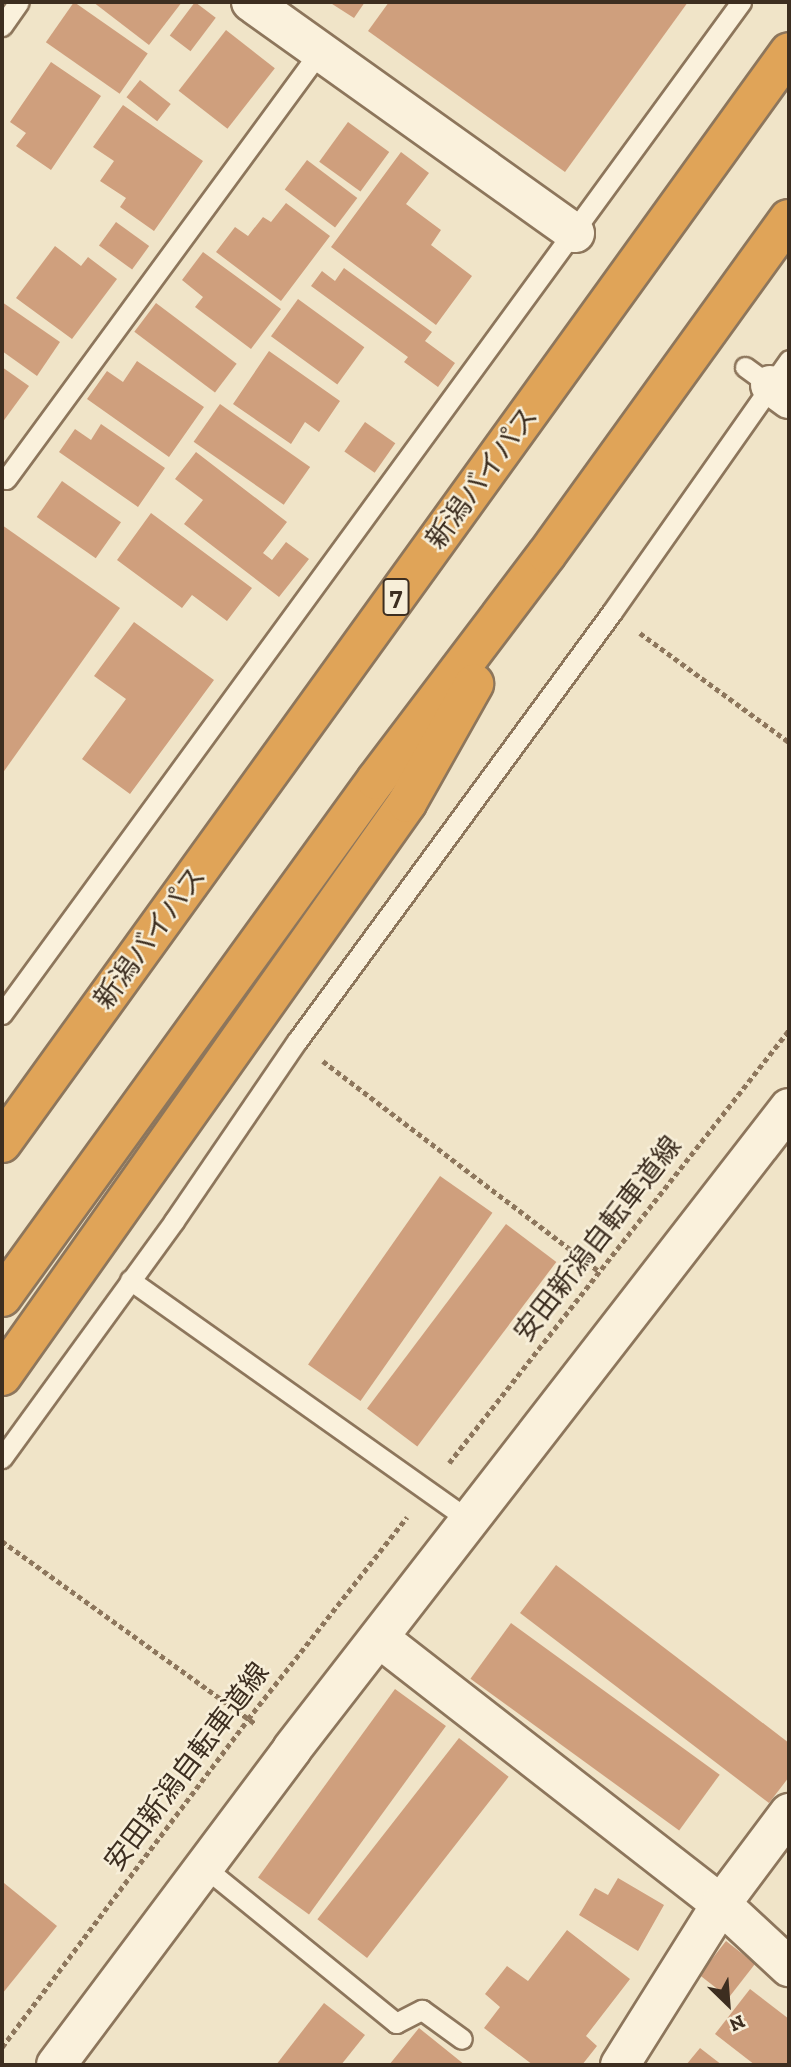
<!DOCTYPE html>
<html>
<head>
<meta charset="utf-8">
<style>
  body { margin:0 }
  #map { position:relative; width:791px; height:2067px; overflow:hidden; background:#f0e4c8; font-family:"Zilla Slab","Noto Sans JP",serif }
  div>[style] { position:absolute }
  [style*='--x'] { left:calc(var(--x)*1px); top:calc(var(--y)*1px); width:calc(var(--w)*1px); rotate:calc(var(--a)*1deg) }
  .building>* { inset:0; background:#cf9f7d; transform-origin:0 0 }
  .path>* { height:4.5px; margin-top:-2.25px; transform-origin:0; background:repeating-linear-gradient(90deg,#8d765c 0 5px,transparent 0 8.5px) }
  .roads { filter:drop-shadow(2px 0 #8d765c) drop-shadow(-2px 0 #8d765c) drop-shadow(0 2px #8d765c) drop-shadow(0 -2px #8d765c) }
  .lane>* { height:19px; margin:-9.5px; padding:0 9.5px; transform-origin:9.5px; border-radius:9.5px; background:#faf1dc }
  .street>* { height:38px; margin:-19px; padding:0 19px; transform-origin:19px; border-radius:19px; background:#faf1dc }
  .secondary>* { height:38px; margin:-19px; padding:0 19px; transform-origin:19px; border-radius:19px; background:#faf1dc }
  .highway>* { height:38px; margin:-19px; padding:0 19px; transform-origin:19px; border-radius:19px; background:#e0a458 }
  span { translate:-50% -50%; white-space:nowrap; text-align:center; line-height:1.15; -webkit-text-stroke:5px #f7eed8; paint-order:stroke }
  .shield-label span { padding:2px 5px; background:#f7eed8; border:2px solid; border-radius:5px; -webkit-text-stroke-width:0 }
  .shield-label { font-size:26px; color:#3d2e20; font-weight:700 }
  .street-label { font-size:28px; color:#3d2e20 }
  .frame { position:absolute; inset:0; border:4px solid #3d2e20; pointer-events:none }
  .north { position:absolute; left:693px; top:1969px; width:70px; height:70px; -webkit-text-stroke:5px #f7eed8; paint-order:stroke; rotate:155deg; font-size:19px; font-weight:700; line-height:28px; text-align:center; color:#3d2e20 }
  .north::after { content:''; display:block; margin:auto; width:24px; height:32px; background:#3d2e20; clip-path:polygon(50% 0,100% 100%,50% 72%,0 100%) }
</style>
</head>
<body>
<div id="map">
  <div class="building">
    <div style="left:74px;top:2px;width:90px;height:49px;rotate:35deg"></div>
    <div style="clip-path:polygon(93px 2px,182px 2px,149px 45px)"></div>
    <div style="left:195px;top:2px;width:26px;height:42px;rotate:37deg"></div>
    <div style="clip-path:polygon(329px 2px,365px 2px,354px 18px)"></div>
    <div style="clip-path:polygon(389px 2px,688px 2px,565px 172px,368px 31px)"></div>
    <div style="left:226px;top:30px;width:62px;height:77px;rotate:38deg"></div>
    <div style="clip-path:polygon(51px 62px,101px 96px,51px 170px,16px 146px,26px 133px,10px 122px)"></div>
    <div style="left:140px;top:80px;width:39px;height:22px;rotate:38deg"></div>
    <div style="clip-path:polygon(123px 105px,203px 161px,154px 231px,120px 207px,126px 198px,100px 181px,114px 161px,93px 147px)"></div>
    <div style="left:348px;top:122px;width:51px;height:49px;rotate:36deg"></div>
    <div style="clip-path:polygon(401px 152px,429px 173px,406px 204px,441px 230px,431px 245px,472px 276px,436px 325px,331px 247px)"></div>
    <div style="left:307px;top:160px;width:63px;height:37px;rotate:37deg"></div>
    <div style="clip-path:polygon(286px 203px,330px 236px,281px 301px,216px 252px,235px 227px,248px 236px,263px 217px,271px 222px)"></div>
    <div style="left:116px;top:222px;width:41px;height:29px;rotate:36deg"></div>
    <div style="clip-path:polygon(55px 246px,81px 266px,88px 257px,117px 279px,72px 339px,16px 298px)"></div>
    <div style="clip-path:polygon(203px 252px,281px 309px,251px 349px,195px 307px,203px 297px,182px 280px)"></div>
    <div style="clip-path:polygon(344px 268px,432px 332px,425px 341px,455px 363px,438px 387px,404px 362px,408px 357px,311px 286px,322px 271px,335px 281px)"></div>
    <div style="left:298px;top:299px;width:82px;height:46px;rotate:36deg"></div>
    <div style="clip-path:polygon(2px 302px,60px 342px,37px 376px,2px 351px)"></div>
    <div style="left:156px;top:303px;width:101px;height:36px;rotate:37deg"></div>
    <div style="clip-path:polygon(269px 351px,340px 401px,319px 432px,305px 422px,291px 444px,233px 404px)"></div>
    <div style="clip-path:polygon(137px 361px,204px 407px,169px 457px,87px 399px,107px 371px,123px 382px)"></div>
    <div style="clip-path:polygon(2px 367px,29px 386px,2px 423px)"></div>
    <div style="left:220px;top:404px;width:110px;height:46px;rotate:35deg"></div>
    <div style="left:365px;top:422px;width:37px;height:36px;rotate:35deg"></div>
    <div style="clip-path:polygon(101px 424px,165px 468px,138px 507px,59px 452px,75px 429px,91px 440px)"></div>
    <div style="clip-path:polygon(196px 452px,287px 522px,263px 553px,272px 560px,286px 542px,309px 559px,279px 597px,184px 524px,203px 500px,175px 479px)"></div>
    <div style="left:62px;top:481px;width:72px;height:44px;rotate:35deg"></div>
    <div style="clip-path:polygon(151px 513px,252px 588px,227px 621px,192px 595px,182px 608px,117px 560px)"></div>
    <div style="clip-path:polygon(2px 525px,120px 608px,2px 774px)"></div>
    <div style="clip-path:polygon(134px 622px,214px 680px,130px 794px,82px 759px,126px 699px,94px 676px)"></div>
    <div style="left:440px;top:1176px;width:64px;height:230px;rotate:35deg"></div>
    <div style="left:506px;top:1224px;width:63px;height:231px;rotate:37deg"></div>
    <div style="clip-path:polygon(556px 1565px,789px 1743px,789px 1777px,769px 1803px,520px 1613px)"></div>
    <div style="left:511px;top:1623px;width:258px;height:69px;rotate:36deg"></div>
    <div style="left:395px;top:1689px;width:63px;height:233px;rotate:36deg"></div>
    <div style="left:459px;top:1738px;width:63px;height:230px;rotate:38deg"></div>
    <div style="clip-path:polygon(618px 1878px,664px 1905px,638px 1951px,579px 1915px,595px 1888px,608px 1895px)"></div>
    <div style="clip-path:polygon(4px 1883px,57px 1926px,2px 1994px,2px 1885px)"></div>
    <div style="clip-path:polygon(567px 1930px,630px 1979px,586px 2036px,597px 2046px,582px 2065px,533px 2065px,484px 2028px,500px 2007px,485px 1994px,507px 1966px,528px 1981px)"></div>
    <div style="left:726px;top:1941px;width:37px;height:43px;rotate:38deg"></div>
    <div style="clip-path:polygon(750px 1989px,789px 2019px,789px 2065px,755px 2065px,715px 2034px)"></div>
    <div style="clip-path:polygon(324px 2003px,365px 2035px,341px 2065px,276px 2065px)"></div>
    <div style="clip-path:polygon(419px 2028px,465px 2065px,389px 2065px)"></div>
    <div style="clip-path:polygon(700px 2048px,722px 2065px,686px 2065px)"></div>
  </div>
  <div class="path">
    <div style="--x:640;--y:633;--w:185;--a:36.2"></div>
    <div style="--x:323;--y:1061;--w:348;--a:37.3"></div>
    <div style="--x:449;--y:1463;--w:551;--a:-51.86"></div>
    <div style="--x:2;--y:1541;--w:314;--a:35.8"></div>
    <div style="--x:2;--y:2047;--w:410;--a:-53.1"></div>
    <div style="--x:248;--y:1719;--w:257;--a:-51.8"></div>
  </div>
  <div class="roads">
    <div class="lane">
      <div style="--x:2;--y:26;--w:29;--a:-55"></div>
      <div style="--x:745;--y:367;--w:31;--a:36"></div>
      <div style="--x:6;--y:479;--w:531;--a:-53.73"></div>
      <div style="--x:2;--y:1014;--w:1253;--a:-53.86"></div>
      <div style="--x:130;--y:1280;--w:417;--a:35.3"></div>
      <div style="--x:2;--y:1458;--w:293;--a:-54"></div>
      <div style="--x:174;--y:1221;--w:218;--a:-55.7"></div>
      <div style="--x:297;--y:1041;--w:532;--a:-53.71"></div>
      <div style="--x:612;--y:612;--w:308;--a:-54.9"></div>
      <div style="--x:203;--y:1866;--w:249;--a:39.1"></div>
      <div style="--x:396;--y:2023;--w:29;--a:-27"></div>
      <div style="--x:422;--y:2010;--w:49;--a:35.9"></div>
    </div>
    <div class="street">
      <div style="--x:251;--y:2;--w:398;--a:35.5"></div>
      <div style="--x:770;--y:385;--w:24;--a:36"></div>
      <div style="--x:379;--y:1638;--w:433;--a:37.9"></div>
      <div style="--x:721;--y:1904;--w:93;--a:42.8"></div>
      <div style="--x:620;--y:2065;--w:190;--a:-57.9"></div>
      <div style="--x:721;--y:1904;--w:114;--a:-53.2"></div>
    </div>
    <div class="secondary">
      <div style="--x:56;--y:2065;--w:394;--a:-53.2"></div>
      <div style="--x:292;--y:1749;--w:811;--a:-52.21"></div>
    </div>
    <div class="highway">
      <div style="--x:2;--y:1143;--w:1345;--a:-54.19"></div>
      <div style="--x:2;--y:1297;--w:638;--a:-54.12"></div>
      <div style="--x:376;--y:780;--w:283;--a:-52.9"></div>
      <div style="--x:547;--y:554;--w:413;--a:-54.2"></div>
      <div style="--x:2;--y:1376;--w:702;--a:-54.75"></div>
      <div style="--x:407;--y:803;--w:137;--a:-60.6"></div>
    </div>
  </div>
  <div class="shield-label">
    <span style="left:396px;top:597px">7</span>
  </div>
  <div class="street-label">
    <span style="left:482px;top:478px;rotate:-54deg">新潟バイパス</span>
    <span style="left:150px;top:938px;rotate:-54deg">新潟バイパス</span>
    <span style="left:598px;top:1239px;rotate:-52deg">安田新潟自転車道線</span>
    <span style="left:187px;top:1767px;rotate:-53deg">安田新潟自転車道線</span>
  </div>
  <div class="frame"></div>
  <div class="north">N</div>
</div>
</body>
</html>
